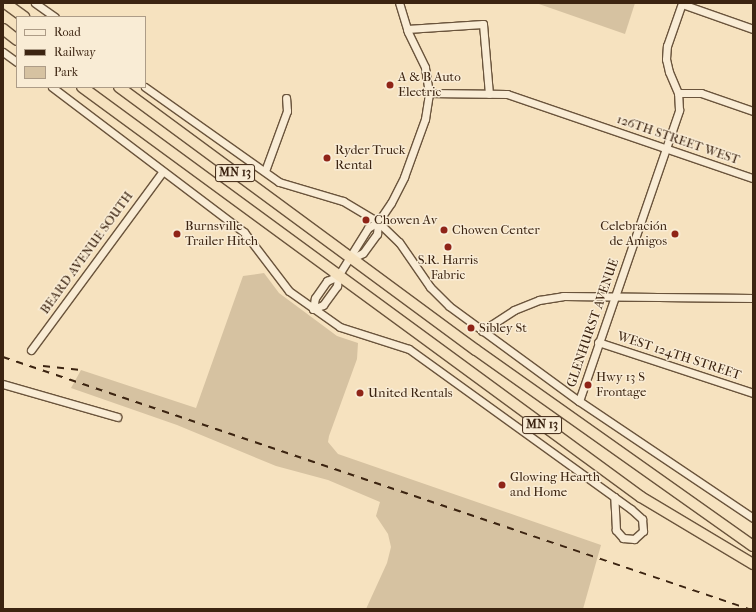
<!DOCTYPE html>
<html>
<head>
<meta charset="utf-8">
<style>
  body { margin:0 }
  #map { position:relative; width:756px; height:612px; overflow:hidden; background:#f6e2bf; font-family:"IM FELL French Canon",serif }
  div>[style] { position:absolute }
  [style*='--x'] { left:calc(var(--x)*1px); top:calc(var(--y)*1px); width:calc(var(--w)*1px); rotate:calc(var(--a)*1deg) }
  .green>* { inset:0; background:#d6c2a1 }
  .roads { filter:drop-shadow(1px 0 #6a543c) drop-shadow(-1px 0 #6a543c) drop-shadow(0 1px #6a543c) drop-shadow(0 -1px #6a543c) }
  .minor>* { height:7px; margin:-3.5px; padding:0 3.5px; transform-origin:3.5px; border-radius:3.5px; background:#f9ecd5 }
  .highway>* { height:10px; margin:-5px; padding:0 5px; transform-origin:5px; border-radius:5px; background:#f6e2bf }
  .rail>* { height:1.5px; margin-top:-0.75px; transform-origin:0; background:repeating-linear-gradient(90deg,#3c2411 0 7px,transparent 0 14px) }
  .dots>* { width:11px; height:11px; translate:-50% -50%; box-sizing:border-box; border:2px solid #f9ecd5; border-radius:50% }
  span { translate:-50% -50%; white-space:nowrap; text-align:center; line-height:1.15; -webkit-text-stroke:3px #f9ecd5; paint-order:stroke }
  .shield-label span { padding:1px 3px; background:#f9ecd5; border:1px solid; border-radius:3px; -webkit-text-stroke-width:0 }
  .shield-label { font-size:12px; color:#3c2411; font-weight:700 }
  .poi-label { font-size:13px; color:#3c2411 }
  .left { translate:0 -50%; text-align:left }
  .right { translate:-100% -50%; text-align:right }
  .street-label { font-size:13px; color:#3c2411 }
  .frame { position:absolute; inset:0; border:4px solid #3c2411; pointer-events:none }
  .legend { position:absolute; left:16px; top:16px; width:130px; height:72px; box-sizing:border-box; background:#f9ecd5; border:1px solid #ad9c87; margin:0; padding:5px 7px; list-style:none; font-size:12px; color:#3c2411 }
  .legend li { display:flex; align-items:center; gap:8px; height:20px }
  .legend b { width:20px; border:1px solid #ad9c87 }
</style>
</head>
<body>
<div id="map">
  <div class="green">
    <div style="clip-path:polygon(536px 3px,635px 3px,625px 34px)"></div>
    <div style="clip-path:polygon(264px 273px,279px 293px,337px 336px,358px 343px,357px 359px,329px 436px,328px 442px,338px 454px,601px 545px,583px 609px,366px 609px,387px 563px,391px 547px,388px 534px,376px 516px,380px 502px,328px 480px,276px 466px,177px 425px,71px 388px,81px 370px,196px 408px,243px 276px)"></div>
  </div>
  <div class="roads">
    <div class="minor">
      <div style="--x:35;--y:3;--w:24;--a:35"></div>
      <div style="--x:682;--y:4;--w:75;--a:19.4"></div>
      <div style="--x:407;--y:29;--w:76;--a:-3.8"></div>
      <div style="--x:483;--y:24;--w:70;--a:85.1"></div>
      <div style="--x:3;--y:52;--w:17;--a:36"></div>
      <div style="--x:52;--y:87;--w:241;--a:37.1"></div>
      <div style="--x:244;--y:232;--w:74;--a:52.7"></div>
      <div style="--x:289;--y:291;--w:62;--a:35.2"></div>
      <div style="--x:340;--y:327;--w:72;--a:17.7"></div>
      <div style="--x:409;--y:349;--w:274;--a:35.8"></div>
      <div style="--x:631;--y:509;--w:15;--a:42"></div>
      <div style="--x:642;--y:519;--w:12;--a:85"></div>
      <div style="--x:643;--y:531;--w:12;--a:138"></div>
      <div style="--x:634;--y:539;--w:11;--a:-175"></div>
      <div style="--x:623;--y:538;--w:11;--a:-131"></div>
      <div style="--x:616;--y:530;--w:33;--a:-93"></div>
      <div style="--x:145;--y:87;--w:164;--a:35.3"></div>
      <div style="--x:279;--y:182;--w:67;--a:16.5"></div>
      <div style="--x:343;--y:201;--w:41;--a:31"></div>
      <div style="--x:378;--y:222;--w:29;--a:44"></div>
      <div style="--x:399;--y:242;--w:55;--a:55.4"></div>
      <div style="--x:430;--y:287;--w:27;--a:45"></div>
      <div style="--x:449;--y:306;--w:161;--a:36.2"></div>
      <div style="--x:579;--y:401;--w:210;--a:33.9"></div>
      <div style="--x:429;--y:93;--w:78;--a:0.7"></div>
      <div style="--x:507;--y:94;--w:260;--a:18.9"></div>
      <div style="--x:678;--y:93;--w:23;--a:0"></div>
      <div style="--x:701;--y:93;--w:55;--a:19.1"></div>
      <div style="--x:265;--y:171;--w:64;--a:-69.9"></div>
      <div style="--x:287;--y:111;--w:13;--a:-94"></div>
      <div style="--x:351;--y:259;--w:13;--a:-27"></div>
      <div style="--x:363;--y:253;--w:24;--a:-54"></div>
      <div style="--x:377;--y:234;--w:12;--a:-85"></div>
      <div style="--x:313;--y:309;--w:11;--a:-80"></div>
      <div style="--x:315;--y:298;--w:21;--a:-55"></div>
      <div style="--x:327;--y:281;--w:12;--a:-24"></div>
      <div style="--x:338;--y:276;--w:57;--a:-58"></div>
      <div style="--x:368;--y:228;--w:12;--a:-31"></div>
      <div style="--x:378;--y:222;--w:23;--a:-56"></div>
      <div style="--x:391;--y:203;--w:29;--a:-63"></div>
      <div style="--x:404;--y:177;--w:62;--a:-70.1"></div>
      <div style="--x:425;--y:119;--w:26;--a:-81"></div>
      <div style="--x:429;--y:93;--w:26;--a:-99"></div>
      <div style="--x:425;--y:67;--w:39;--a:-116"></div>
      <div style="--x:408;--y:32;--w:30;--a:-107"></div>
      <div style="--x:313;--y:309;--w:11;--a:-22"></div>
      <div style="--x:323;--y:305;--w:24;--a:-54"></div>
      <div style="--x:337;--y:286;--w:10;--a:-84"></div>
      <div style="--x:482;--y:331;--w:38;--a:-33"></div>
      <div style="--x:514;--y:310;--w:27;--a:-22"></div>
      <div style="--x:539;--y:300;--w:24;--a:-9"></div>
      <div style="--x:563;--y:296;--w:190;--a:0.6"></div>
      <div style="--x:598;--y:342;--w:163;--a:18.2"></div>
      <div style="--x:31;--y:350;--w:222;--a:-53.6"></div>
      <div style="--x:3;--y:384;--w:119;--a:16.1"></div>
      <div style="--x:579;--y:401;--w:308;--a:-71"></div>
      <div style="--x:679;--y:110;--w:17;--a:-93"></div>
      <div style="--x:678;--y:93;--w:23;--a:-113"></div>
      <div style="--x:669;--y:72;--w:13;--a:-103"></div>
      <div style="--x:666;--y:59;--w:13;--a:-86"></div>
      <div style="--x:667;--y:46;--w:46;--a:-70.8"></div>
    </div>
    <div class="highway">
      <div style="--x:5;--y:3;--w:24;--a:36"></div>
      <div style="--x:3;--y:29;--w:18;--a:38"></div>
      <div style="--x:82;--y:87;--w:693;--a:36.26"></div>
      <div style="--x:641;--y:497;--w:131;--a:30.9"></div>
      <div style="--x:119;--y:87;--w:443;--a:36.4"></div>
      <div style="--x:476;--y:350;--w:339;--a:35.3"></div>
    </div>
  </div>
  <div class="rail">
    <div style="--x:3;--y:357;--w:787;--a:18.67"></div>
    <div style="--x:43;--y:366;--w:38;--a:6"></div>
  </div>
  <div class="dots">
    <div style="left:390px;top:85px;background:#8f2418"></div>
    <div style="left:327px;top:158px;background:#8f2418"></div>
    <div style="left:366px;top:220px;background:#8f2418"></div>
    <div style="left:444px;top:230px;background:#8f2418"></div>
    <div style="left:177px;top:234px;background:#8f2418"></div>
    <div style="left:675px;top:234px;background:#8f2418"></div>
    <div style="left:448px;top:247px;background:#8f2418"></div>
    <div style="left:471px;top:328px;background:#8f2418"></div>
    <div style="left:588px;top:385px;background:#8f2418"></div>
    <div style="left:360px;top:393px;background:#8f2418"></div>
    <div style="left:502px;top:485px;background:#8f2418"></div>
  </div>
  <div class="shield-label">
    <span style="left:235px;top:173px">MN 13</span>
    <span style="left:542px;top:425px">MN 13</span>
  </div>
  <div class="poi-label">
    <span class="left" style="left:398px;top:85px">A &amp; B Auto<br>Electric</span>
    <span class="left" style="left:335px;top:158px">Ryder Truck<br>Rental</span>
    <span class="left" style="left:374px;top:220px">Chowen Av</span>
    <span class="left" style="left:185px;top:234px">Burnsville<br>Trailer Hitch</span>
    <span class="right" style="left:667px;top:234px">Celebración<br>de Amigos</span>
    <span class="left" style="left:452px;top:230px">Chowen Center</span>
    <span style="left:448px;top:268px">S.R. Harris<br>Fabric</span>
    <span class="left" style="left:479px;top:328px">Sibley St</span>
    <span class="left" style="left:596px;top:385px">Hwy 13 S<br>Frontage</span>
    <span class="left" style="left:368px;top:393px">United Rentals</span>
    <span class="left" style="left:510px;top:485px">Glowing Hearth<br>and Home</span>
  </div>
  <div class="street-label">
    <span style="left:678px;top:140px;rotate:19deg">126TH STREET WEST</span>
    <span style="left:87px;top:253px;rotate:-54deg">BEARD AVENUE SOUTH</span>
    <span style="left:593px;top:323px;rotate:-71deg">GLENHURST AVENUE</span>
    <span style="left:679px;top:356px;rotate:18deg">WEST 124TH STREET</span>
  </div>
  <div class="frame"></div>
  <ul class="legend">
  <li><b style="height:5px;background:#f9ecd5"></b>Road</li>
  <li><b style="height:5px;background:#3c2411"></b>Railway</li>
  <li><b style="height:11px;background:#d6c2a1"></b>Park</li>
  </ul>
</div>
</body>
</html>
